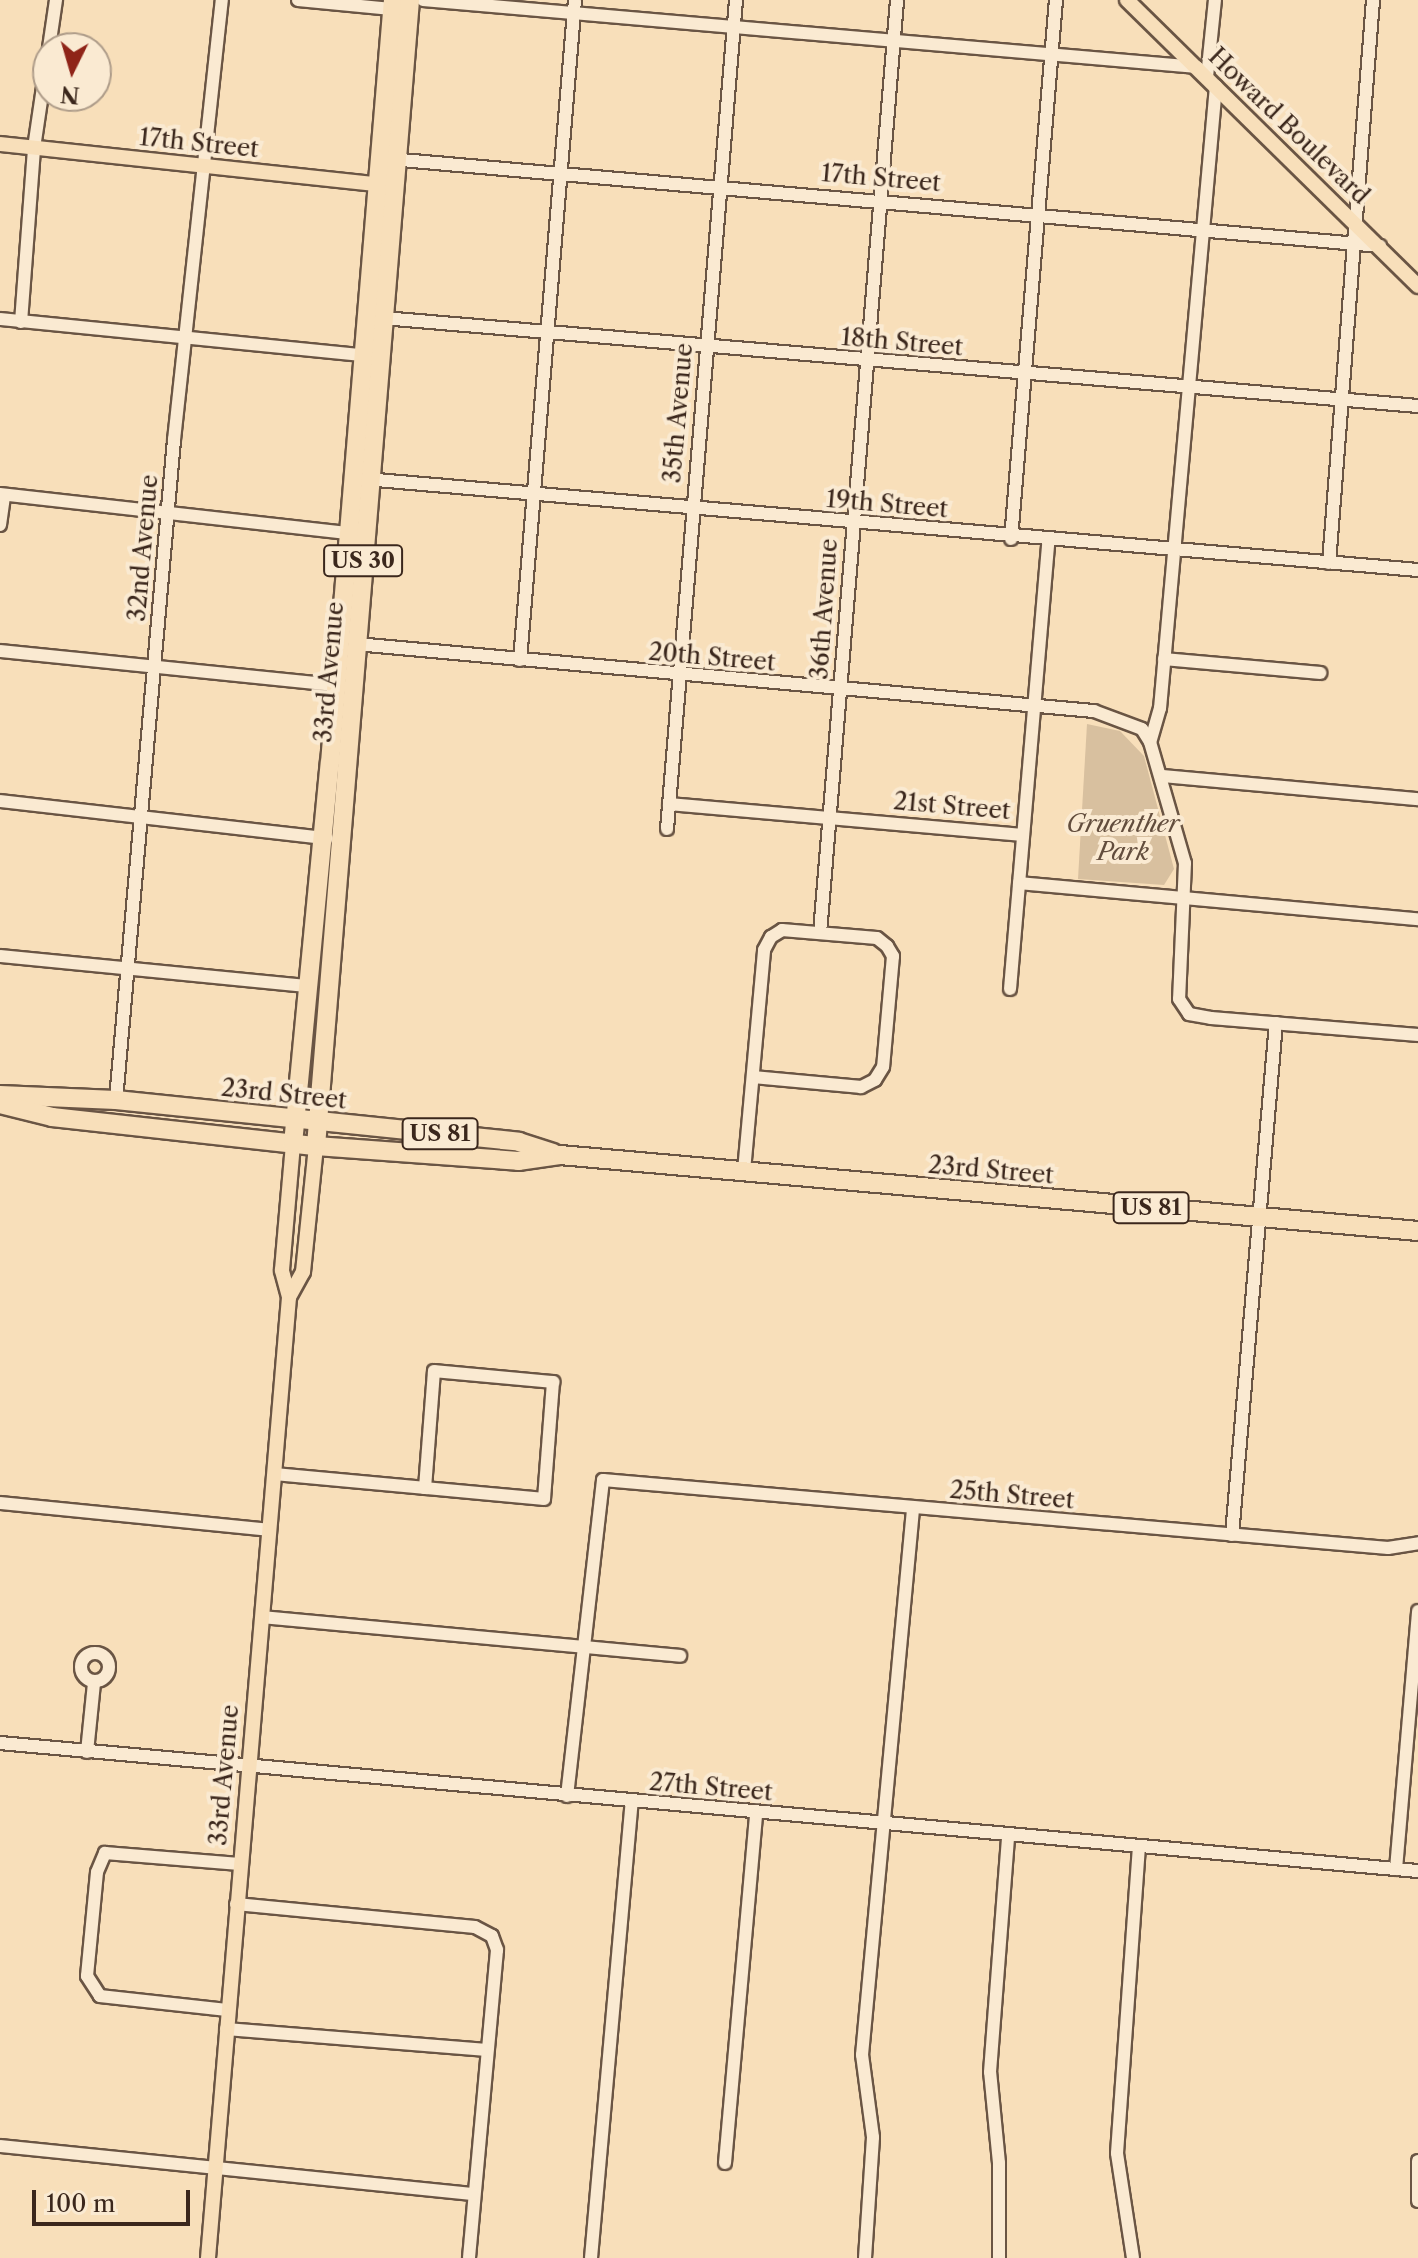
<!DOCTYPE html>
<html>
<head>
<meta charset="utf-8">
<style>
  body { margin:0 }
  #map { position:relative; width:1418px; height:2258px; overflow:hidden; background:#f8dfba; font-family:"Libre Caslon Text",serif }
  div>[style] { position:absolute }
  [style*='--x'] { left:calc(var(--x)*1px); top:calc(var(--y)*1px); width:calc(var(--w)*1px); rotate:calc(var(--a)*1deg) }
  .green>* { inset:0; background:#d8c09f }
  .roads { filter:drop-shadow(2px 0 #6a5544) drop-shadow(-2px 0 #6a5544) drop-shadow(0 2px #6a5544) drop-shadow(0 -2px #6a5544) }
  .minor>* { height:12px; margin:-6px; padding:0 6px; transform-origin:6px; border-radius:6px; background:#faead2 }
  .minor>.ring { margin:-6px; padding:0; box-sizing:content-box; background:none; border:12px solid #faead2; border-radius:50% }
  .major>* { height:14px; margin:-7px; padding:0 7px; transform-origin:7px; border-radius:7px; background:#f8dfba }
  .highway>* { height:18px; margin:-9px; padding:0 9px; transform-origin:9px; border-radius:9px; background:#f8dfba }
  span { translate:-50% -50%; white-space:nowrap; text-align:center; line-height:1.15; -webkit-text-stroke:8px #faead2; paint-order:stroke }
  .shield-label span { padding:2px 6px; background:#faead2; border:2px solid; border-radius:6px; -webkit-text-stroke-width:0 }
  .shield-label { font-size:22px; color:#3b271c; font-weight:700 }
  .street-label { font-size:24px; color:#3b271c }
  .park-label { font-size:24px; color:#624d3d; font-style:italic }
  .north { position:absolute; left:32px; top:32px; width:80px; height:80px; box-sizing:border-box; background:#faead2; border:2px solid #ae9c89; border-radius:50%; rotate:185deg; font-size:22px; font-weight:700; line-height:32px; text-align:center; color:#3b271c }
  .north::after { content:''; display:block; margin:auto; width:28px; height:36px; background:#8f2418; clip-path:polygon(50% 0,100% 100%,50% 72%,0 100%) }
  .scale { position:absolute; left:32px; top:2190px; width:158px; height:36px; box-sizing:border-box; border:4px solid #3b271c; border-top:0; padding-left:10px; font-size:24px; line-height:28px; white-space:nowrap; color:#3b271c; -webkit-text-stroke:6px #faead2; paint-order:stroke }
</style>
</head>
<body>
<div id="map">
  <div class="green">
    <div style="clip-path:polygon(1087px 724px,1120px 731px,1144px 756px,1174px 869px,1164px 885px,1078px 879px)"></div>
  </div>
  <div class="roads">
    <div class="minor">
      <div style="--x:298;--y:0;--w:94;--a:5.5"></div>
      <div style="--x:423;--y:0;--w:777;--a:4.95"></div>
      <div style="--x:49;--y:48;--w:49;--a:-81.7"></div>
      <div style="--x:1207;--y:77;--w:77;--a:-84.1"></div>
      <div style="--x:1216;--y:86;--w:625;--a:95.14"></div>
      <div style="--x:1160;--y:708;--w:35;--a:106"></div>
      <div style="--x:1150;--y:742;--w:126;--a:73.9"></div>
      <div style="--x:1185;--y:863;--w:136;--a:92.5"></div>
      <div style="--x:1179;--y:999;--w:18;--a:56"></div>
      <div style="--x:1189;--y:1014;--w:22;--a:10"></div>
      <div style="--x:1211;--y:1018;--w:208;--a:4.7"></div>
      <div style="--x:390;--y:159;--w:994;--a:5.02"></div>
      <div style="--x:383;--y:318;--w:1039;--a:4.86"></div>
      <div style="--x:0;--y:319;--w:365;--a:5.7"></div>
      <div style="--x:21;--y:322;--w:174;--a:-85.7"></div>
      <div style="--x:34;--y:148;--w:96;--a:-81.6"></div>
      <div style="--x:365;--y:479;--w:1057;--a:4.94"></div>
      <div style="--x:0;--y:494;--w:356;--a:6.4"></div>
      <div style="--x:0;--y:525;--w:30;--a:-82"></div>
      <div style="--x:1011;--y:539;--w:541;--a:-85.23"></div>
      <div style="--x:1329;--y:563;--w:565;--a:-85.53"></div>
      <div style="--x:356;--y:644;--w:741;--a:5.19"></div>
      <div style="--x:1094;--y:711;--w:51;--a:20.6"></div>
      <div style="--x:1142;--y:729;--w:15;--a:58"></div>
      <div style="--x:0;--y:651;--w:338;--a:5.8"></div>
      <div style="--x:1164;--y:659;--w:157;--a:5.1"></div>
      <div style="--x:520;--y:660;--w:662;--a:-85.24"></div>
      <div style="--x:1163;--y:776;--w:256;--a:5.2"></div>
      <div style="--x:0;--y:801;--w:329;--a:6.5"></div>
      <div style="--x:669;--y:804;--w:355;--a:5"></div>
      <div style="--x:667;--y:829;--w:832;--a:-85.24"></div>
      <div style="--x:1019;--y:883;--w:401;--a:5.2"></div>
      <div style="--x:820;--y:933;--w:936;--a:-85.28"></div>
      <div style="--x:0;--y:956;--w:307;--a:5.6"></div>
      <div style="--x:1010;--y:989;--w:449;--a:-85.1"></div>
      <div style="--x:116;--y:1100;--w:663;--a:-84.98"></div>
      <div style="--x:174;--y:440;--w:443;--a:-83.8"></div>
      <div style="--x:744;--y:1171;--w:222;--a:-84.8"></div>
      <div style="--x:764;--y:950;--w:15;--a:-62"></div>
      <div style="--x:771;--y:937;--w:13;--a:-32"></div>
      <div style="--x:782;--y:930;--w:95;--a:4.8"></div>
      <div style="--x:877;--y:938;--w:13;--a:39"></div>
      <div style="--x:887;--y:946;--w:12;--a:59"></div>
      <div style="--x:893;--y:956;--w:111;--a:95.1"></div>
      <div style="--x:883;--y:1067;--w:15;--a:122"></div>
      <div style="--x:875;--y:1080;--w:16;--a:153"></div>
      <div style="--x:861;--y:1087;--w:108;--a:-174.7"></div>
      <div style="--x:434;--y:1371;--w:120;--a:5.3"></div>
      <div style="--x:553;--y:1382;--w:117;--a:94.4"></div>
      <div style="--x:544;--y:1499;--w:120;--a:-174.7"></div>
      <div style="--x:425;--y:1488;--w:117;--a:-85.6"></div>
      <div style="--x:275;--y:1474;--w:151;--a:5.3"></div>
      <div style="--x:0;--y:1503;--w:271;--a:5.7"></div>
      <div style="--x:1232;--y:1535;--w:514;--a:-85.09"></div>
      <div style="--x:262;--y:1617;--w:420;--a:5.3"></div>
      <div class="ring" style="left:81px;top:1653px;width:16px;height:16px"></div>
      <div style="--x:0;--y:1743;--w:1424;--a:5.16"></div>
      <div style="--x:87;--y:1752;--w:69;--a:-84.2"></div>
      <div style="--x:567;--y:1796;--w:318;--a:-83.5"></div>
      <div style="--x:603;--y:1480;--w:788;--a:4.95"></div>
      <div style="--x:1388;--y:1548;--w:30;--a:-9"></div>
      <div style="--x:1396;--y:1869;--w:259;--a:-85.1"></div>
      <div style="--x:236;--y:1904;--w:240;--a:5.5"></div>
      <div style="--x:475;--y:1927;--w:19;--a:28"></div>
      <div style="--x:492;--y:1936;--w:15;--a:70"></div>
      <div style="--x:497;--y:1950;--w:309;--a:95.2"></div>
      <div style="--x:227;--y:2010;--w:128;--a:-173.7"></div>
      <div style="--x:100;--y:1996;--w:24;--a:-123"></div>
      <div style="--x:87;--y:1976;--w:104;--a:-84.5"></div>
      <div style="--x:97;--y:1872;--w:21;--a:-67"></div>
      <div style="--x:105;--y:1853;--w:135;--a:4.7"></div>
      <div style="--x:226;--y:2029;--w:262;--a:4.6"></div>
      <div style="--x:0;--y:2146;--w:476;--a:5.8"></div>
      <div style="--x:1418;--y:2161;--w:40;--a:90"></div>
      <div style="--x:725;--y:2163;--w:351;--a:-84.9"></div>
      <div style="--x:591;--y:2258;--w:459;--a:-84.9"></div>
      <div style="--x:865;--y:2258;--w:121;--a:-86.2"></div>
      <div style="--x:873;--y:2137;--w:83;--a:-97.6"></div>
      <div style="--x:862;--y:2055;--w:548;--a:-84.66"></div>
      <div style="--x:999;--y:2258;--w:95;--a:-90"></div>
      <div style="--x:999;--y:2163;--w:91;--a:-95.6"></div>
      <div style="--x:990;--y:2072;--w:236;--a:-85.6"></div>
      <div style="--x:1133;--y:2258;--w:106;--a:-98.7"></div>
      <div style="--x:1117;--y:2153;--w:306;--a:-85.9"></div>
    </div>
    <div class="major">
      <div style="--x:1127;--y:0;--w:408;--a:44.5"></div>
      <div style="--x:0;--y:144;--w:387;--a:6.1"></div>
      <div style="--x:289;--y:1297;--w:29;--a:-61"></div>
      <div style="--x:303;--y:1272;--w:127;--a:-84.1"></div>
      <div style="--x:208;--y:2258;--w:964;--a:-85.18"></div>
      <div style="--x:289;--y:1297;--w:28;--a:-105"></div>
      <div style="--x:282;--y:1270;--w:126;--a:-85"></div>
    </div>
    <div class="highway">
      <div style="--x:0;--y:1095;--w:116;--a:2.5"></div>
      <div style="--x:116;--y:1100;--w:405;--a:5.9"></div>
      <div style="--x:519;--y:1142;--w:36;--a:18"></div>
      <div style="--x:0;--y:1104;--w:54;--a:14"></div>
      <div style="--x:52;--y:1117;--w:266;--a:6.3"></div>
      <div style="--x:316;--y:1146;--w:203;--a:4.2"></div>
      <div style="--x:518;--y:1161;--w:42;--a:-8.1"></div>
      <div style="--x:560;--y:1155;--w:861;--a:5.06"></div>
      <div style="--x:293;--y:1144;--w:383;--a:-84.5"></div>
      <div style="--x:330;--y:763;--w:766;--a:-85.28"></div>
      <div style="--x:316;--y:1146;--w:1150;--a:-85.31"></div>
    </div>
  </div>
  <div class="shield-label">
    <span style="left:363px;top:561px">US 30</span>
    <span style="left:440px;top:1134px">US 81</span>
    <span style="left:1151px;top:1208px">US 81</span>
  </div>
  <div class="street-label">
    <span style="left:1289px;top:126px;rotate:44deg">Howard Boulevard</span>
    <span style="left:199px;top:143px;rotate:6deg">17th Street</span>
    <span style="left:881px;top:178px;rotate:5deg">17th Street</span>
    <span style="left:902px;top:342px;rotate:5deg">18th Street</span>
    <span style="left:678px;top:413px;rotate:-85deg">35th Avenue</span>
    <span style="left:887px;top:504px;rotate:5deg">19th Street</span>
    <span style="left:143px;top:548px;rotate:-85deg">32nd Avenue</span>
    <span style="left:824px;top:609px;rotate:-86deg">36th Avenue</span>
    <span style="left:712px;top:657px;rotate:5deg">20th Street</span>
    <span style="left:329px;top:672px;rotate:-85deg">33rd Avenue</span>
    <span style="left:952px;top:806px;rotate:5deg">21st Street</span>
    <span style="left:284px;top:1094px;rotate:6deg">23rd Street</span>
    <span style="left:991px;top:1170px;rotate:5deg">23rd Street</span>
    <span style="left:1012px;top:1495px;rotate:5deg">25th Street</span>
    <span style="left:224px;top:1775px;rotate:-85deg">33rd Avenue</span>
    <span style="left:711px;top:1787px;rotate:5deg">27th Street</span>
  </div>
  <div class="park-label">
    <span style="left:1123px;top:838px">Gruenther<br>Park</span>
  </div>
  <div class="north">N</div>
  <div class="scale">100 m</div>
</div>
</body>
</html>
